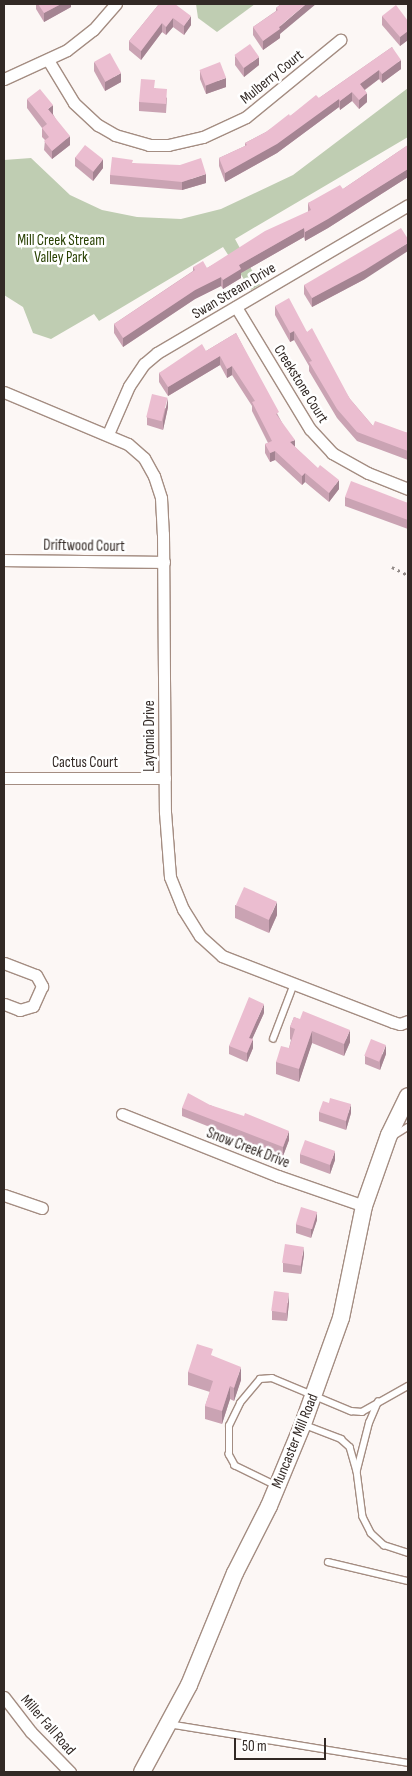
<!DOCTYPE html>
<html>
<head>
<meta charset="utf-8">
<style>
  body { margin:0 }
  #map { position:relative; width:412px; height:1776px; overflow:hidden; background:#fcf7f5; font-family:"Sofia Sans Condensed",sans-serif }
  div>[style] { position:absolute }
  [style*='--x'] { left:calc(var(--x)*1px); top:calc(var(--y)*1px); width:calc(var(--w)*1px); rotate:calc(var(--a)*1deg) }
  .green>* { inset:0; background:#bfcdb2 }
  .path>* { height:2.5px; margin-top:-1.25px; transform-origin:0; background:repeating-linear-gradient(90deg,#938c89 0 2.5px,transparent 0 6.5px) }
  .roads { filter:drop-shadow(1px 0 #a48d82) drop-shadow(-1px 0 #a48d82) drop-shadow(0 1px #a48d82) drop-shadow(0 -1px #a48d82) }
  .lane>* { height:5.5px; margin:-2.75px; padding:0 2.75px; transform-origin:2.75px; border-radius:2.75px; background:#fff }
  .street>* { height:11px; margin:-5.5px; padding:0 5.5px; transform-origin:5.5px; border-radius:5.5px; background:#fff }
  .secondary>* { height:16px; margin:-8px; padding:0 8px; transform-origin:8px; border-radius:8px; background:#fff }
  .wall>* { inset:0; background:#caa3b3 }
  .shaded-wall>* { inset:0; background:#a48492 }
  .building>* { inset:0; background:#ebbdd0; transform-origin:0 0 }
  span { translate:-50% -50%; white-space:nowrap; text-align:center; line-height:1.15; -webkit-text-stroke:5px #fff; paint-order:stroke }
  .street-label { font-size:15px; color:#322925 }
  .park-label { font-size:15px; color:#294103 }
  .frame { position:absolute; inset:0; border:5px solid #322925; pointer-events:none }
  .scale { position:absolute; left:234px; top:1738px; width:92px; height:22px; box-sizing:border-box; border:2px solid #322925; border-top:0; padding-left:6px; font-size:15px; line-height:18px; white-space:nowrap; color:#322925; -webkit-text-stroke:4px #fff; paint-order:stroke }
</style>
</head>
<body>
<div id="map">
  <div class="green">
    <div style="clip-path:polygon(196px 4px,255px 4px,217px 32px,198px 18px)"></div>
    <div style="clip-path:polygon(408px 88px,408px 137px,235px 239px,260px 285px,251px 290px,223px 247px,99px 321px,94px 314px,51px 339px,33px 333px,23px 307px,4px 295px,4px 160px,31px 158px,70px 195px,102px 210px,137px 217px,181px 219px,221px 209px,293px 175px)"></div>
  </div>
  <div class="path">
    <div style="--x:392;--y:567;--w:18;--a:27"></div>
  </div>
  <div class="roads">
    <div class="lane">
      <div style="--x:273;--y:1039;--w:59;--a:-69.1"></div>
      <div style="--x:395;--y:1135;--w:15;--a:-32"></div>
      <div style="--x:305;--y:1425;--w:39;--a:21"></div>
      <div style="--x:341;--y:1439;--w:12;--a:42"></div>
      <div style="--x:350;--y:1447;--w:25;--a:74"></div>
      <div style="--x:357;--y:1471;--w:46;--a:82.6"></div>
      <div style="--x:363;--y:1517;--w:18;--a:63"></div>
      <div style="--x:371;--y:1533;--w:18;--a:43"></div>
      <div style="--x:384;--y:1545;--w:25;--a:18"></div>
      <div style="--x:357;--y:1470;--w:49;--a:-75.7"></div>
      <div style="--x:369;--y:1423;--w:23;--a:-67"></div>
      <div style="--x:276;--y:1486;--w:46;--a:-154"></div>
      <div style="--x:235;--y:1466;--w:13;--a:-119"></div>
      <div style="--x:229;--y:1455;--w:29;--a:-90"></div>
      <div style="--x:229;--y:1426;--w:25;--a:-64"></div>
      <div style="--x:240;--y:1403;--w:31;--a:-50"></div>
      <div style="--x:260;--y:1379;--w:12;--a:-5"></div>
      <div style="--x:272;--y:1378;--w:86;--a:22.7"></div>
      <div style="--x:351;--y:1411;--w:11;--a:5"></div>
      <div style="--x:362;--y:1412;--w:53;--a:-29.5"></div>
      <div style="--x:328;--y:1562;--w:82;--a:13.4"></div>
      <div style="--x:168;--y:1724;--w:243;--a:9.2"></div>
    </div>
    <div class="street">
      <div style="--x:48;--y:60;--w:50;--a:58.8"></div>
      <div style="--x:74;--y:103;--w:33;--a:43"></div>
      <div style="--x:98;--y:125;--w:20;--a:30"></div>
      <div style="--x:115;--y:135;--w:35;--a:16"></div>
      <div style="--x:149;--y:145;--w:19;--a:0"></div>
      <div style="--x:168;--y:145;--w:36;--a:-13"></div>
      <div style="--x:203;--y:137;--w:47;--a:-24.9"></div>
      <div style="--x:246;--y:117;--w:122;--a:-39.3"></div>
      <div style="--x:4;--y:79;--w:69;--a:-24.7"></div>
      <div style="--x:67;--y:50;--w:33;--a:-38"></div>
      <div style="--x:93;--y:30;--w:35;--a:-49"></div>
      <div style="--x:236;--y:307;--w:143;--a:58.8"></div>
      <div style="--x:310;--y:429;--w:33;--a:47"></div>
      <div style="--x:332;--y:453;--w:41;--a:29.1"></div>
      <div style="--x:368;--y:473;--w:43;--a:21.8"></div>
      <div style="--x:4;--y:392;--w:134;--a:22.8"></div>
      <div style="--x:128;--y:444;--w:21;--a:41"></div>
      <div style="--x:144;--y:458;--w:21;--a:61"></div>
      <div style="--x:154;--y:476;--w:23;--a:72"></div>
      <div style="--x:161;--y:498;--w:36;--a:87"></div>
      <div style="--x:163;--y:534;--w:278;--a:89.6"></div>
      <div style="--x:165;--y:812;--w:65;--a:85.6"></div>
      <div style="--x:170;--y:877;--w:35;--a:68"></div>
      <div style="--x:183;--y:909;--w:32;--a:58"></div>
      <div style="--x:200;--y:936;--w:30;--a:42"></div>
      <div style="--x:222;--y:956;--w:183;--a:21.1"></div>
      <div style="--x:393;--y:1022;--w:7;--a:16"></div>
      <div style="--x:400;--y:1024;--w:9;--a:-21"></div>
      <div style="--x:108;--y:434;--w:52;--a:-66.4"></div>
      <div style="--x:129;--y:386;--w:27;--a:-56"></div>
      <div style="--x:144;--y:364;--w:17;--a:-40"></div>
      <div style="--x:157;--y:353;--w:291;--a:-30.5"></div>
      <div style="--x:4;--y:560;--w:160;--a:0.7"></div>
      <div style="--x:4;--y:778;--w:161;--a:0"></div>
      <div style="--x:4;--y:963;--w:34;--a:21"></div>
      <div style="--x:36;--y:975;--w:13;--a:61"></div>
      <div style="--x:42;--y:986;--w:22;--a:114"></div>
      <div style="--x:33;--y:1006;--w:14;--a:163"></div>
      <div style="--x:20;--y:1010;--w:17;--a:-159"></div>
      <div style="--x:122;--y:1114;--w:168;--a:21.7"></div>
      <div style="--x:278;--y:1176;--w:91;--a:19.2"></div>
      <div style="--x:4;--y:1195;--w:40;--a:18.9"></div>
      <div style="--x:4;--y:1697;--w:44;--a:52.4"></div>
      <div style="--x:31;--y:1732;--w:56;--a:45.7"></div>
    </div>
    <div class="secondary">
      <div style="--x:142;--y:1772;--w:99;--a:-61.6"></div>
      <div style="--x:189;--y:1685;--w:121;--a:-67.7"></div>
      <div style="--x:235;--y:1573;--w:75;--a:-63.1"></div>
      <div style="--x:269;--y:1506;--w:89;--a:-67.5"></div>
      <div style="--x:303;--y:1424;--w:113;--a:-70.3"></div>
      <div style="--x:341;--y:1318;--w:114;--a:-78.4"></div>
      <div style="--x:364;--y:1206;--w:75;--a:-70.6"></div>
      <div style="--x:389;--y:1135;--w:43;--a:-64"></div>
    </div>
  </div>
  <div class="wall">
    <div style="clip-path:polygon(36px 4px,71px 4px,71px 7px,44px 22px,36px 9px)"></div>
    <div style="clip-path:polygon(159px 4px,191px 25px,184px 35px,173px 27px,166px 35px,162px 32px,141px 60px,129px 50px,129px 41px)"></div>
    <div style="clip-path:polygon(281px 4px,280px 38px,263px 50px,253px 35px,253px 27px,276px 11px,276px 8px)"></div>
    <div style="clip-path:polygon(382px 16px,408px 21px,408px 40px,400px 46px,382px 25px)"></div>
    <div style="clip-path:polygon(392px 47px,401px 69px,382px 83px,379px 79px,365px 90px,367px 102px,359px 109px,352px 101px,340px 110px,339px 107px,277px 153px,225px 182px,219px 166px,219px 158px,245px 146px,245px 143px,266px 132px,290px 116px,319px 98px)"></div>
    <div style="clip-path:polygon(235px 56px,259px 65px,244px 77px,235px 65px)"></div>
    <div style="clip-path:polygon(94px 62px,121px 82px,105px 91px,94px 71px)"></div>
    <div style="clip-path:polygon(200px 70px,226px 87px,206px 94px,200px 79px)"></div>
    <div style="clip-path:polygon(155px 88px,167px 98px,166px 113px,139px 111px,139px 102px)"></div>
    <div style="clip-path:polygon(27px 99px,53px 114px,70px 145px,52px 159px,44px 150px,45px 140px,42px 137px,42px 128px,27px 108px)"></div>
    <div style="clip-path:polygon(408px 145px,408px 177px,328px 228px,305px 241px,304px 237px,241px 273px,241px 278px,223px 289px,221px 286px,195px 299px,123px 347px,114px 333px,114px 324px,193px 271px,193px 267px,207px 268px,308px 212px,308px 203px,343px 189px)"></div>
    <div style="clip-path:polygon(75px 157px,103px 168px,93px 181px,75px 166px)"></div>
    <div style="clip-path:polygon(133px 163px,206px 183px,182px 190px,110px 184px,110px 175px)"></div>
    <div style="clip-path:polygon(365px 279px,312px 307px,304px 294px,304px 285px)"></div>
    <div style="clip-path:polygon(275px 306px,307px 332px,350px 399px,373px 426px,408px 433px,408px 460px,357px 441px,337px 418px,309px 371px,309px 366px,294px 340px,290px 342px,275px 315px)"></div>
    <div style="clip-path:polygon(236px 333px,279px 417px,295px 447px,339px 489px,329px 502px,305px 482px,302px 485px,275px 460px,270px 462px,265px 453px,265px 444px,268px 443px,252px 411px,252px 406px,232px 375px,227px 378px,220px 365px,168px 396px,159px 382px,159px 373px,206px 351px)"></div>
    <div style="clip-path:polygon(168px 407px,163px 430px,147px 425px,147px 417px)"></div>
    <div style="clip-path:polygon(345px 497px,408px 503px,408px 529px,345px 506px)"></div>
    <div style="clip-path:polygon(235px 905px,277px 915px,269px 933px,235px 918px)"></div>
    <div style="clip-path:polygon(264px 1013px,252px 1039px,253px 1048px,247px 1062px,229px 1054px,229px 1046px)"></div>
    <div style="clip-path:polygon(294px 1017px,350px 1042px,344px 1056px,312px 1043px,299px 1082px,276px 1074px,276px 1062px,289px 1048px,291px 1040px,290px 1039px,290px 1027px)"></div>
    <div style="clip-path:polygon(386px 1054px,380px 1070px,365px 1064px,365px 1056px)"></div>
    <div style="clip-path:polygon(210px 1105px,289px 1140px,283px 1156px,182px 1116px,182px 1108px)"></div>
    <div style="clip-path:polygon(319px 1112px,351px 1113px,346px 1130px,319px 1121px)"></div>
    <div style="clip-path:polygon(300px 1154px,335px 1160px,330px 1174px,300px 1163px)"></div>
    <div style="clip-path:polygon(317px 1220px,311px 1238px,296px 1233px,296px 1224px)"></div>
    <div style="clip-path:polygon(304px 1255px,301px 1274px,283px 1272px,283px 1263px)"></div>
    <div style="clip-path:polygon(289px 1302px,287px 1321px,272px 1320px,272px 1311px)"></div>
    <div style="clip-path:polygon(213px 1356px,241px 1380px,234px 1401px,230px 1399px,222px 1424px,205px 1419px,205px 1406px,210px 1392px,188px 1385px,188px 1372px)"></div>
  </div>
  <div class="shaded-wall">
    <div style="clip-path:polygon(61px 4px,71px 4px,71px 7px,44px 22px,44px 13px)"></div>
    <div style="clip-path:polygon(306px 4px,316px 4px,280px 34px,280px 38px,263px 50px,263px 41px)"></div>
    <div style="clip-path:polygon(191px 16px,191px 25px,184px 35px,184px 26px)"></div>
    <div style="clip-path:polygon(173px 18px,173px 27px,166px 35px,166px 27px)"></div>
    <div style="clip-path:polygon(162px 23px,162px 32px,141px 60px,141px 51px)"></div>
    <div style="clip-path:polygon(408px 31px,408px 40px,400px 46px,400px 37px)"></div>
    <div style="clip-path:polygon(259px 57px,259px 65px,244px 77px,244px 68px)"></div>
    <div style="clip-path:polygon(401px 60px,401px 69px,382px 83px,382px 74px)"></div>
    <div style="clip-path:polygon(379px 70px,379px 79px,360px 93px,360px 84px)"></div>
    <div style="clip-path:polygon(121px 73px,121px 82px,105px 91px,105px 82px)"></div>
    <div style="clip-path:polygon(226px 78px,226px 87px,206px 94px,206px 85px)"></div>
    <div style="clip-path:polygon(352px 92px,352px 101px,340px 110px,340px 101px)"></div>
    <div style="clip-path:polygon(367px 93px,367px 102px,359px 109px,359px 100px)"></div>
    <div style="clip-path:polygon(339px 99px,339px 107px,277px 153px,225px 182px,225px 173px)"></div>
    <div style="clip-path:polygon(53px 105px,53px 114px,48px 118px,48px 109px)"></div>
    <div style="clip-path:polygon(70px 136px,70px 145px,52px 159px,52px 151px)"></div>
    <div style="clip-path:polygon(103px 159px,103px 168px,93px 181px,93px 172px)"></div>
    <div style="clip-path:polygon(408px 169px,408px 177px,328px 228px,305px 241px,305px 232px)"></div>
    <div style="clip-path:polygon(206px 174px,206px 183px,182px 190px,182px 182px)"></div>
    <div style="clip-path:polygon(304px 228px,304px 237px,241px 273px,241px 278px,223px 289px,223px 280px,239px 265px)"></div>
    <div style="clip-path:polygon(408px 243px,408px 251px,365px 279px,312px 307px,312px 298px)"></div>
    <div style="clip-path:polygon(221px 277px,221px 286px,195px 299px,123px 347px,123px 338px,195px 290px)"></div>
    <div style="clip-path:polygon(294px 331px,294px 340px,290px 342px,290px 333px)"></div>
    <div style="clip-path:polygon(220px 356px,220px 365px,168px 396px,168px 387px)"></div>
    <div style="clip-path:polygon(232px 366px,232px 375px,227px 378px,227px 369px)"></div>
    <div style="clip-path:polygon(168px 398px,168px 407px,163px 430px,163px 421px)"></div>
    <div style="clip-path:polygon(295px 440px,295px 449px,290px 442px)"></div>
    <div style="clip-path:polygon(275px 451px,275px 460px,270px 462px,270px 453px)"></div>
    <div style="clip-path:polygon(305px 473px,305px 482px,302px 485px,302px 476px)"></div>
    <div style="clip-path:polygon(339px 480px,339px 489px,329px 502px,329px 493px)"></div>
    <div style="clip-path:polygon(277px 902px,277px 915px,269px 933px,269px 920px)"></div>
    <div style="clip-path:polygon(264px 1004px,264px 1013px,249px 1046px,249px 1038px)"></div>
    <div style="clip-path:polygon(350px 1030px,350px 1042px,344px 1056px,344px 1044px)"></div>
    <div style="clip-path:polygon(312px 1031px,312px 1043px,299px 1082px,299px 1069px)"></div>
    <div style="clip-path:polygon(253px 1039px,253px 1048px,247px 1062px,247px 1053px)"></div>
    <div style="clip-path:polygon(386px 1045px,386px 1054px,380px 1070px,380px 1061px)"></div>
    <div style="clip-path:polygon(351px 1104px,351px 1113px,346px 1130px,346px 1121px)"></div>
    <div style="clip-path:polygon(289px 1131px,289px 1140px,283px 1156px,283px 1147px)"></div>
    <div style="clip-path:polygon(335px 1151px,335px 1160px,330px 1174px,330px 1165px)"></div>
    <div style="clip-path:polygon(317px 1212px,317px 1220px,311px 1238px,311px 1229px)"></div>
    <div style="clip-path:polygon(304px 1247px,304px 1255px,301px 1274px,301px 1265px)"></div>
    <div style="clip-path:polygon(289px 1293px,289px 1302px,287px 1321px,287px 1312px)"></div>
    <div style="clip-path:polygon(241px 1367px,241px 1380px,234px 1401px,234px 1388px)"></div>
    <div style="clip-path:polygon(230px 1386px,230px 1399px,222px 1424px,222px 1411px)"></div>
  </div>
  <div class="building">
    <div style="clip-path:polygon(38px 4px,61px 4px,44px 13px)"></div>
    <div style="clip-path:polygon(159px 4px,175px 4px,191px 16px,184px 26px,173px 18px,166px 27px,162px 23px,141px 51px,129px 41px)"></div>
    <div style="clip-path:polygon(281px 4px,306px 4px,279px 27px,280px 29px,263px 41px,253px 27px,278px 10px,276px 8px)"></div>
    <div style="clip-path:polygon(396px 5px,408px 21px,408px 31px,400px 37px,382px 16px)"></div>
    <div style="left:250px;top:44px;width:16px;height:19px;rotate:55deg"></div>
    <div style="clip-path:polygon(392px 47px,401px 60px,382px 74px,379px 70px,360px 84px,367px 93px,359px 100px,352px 92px,340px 101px,339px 99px,277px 144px,225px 173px,219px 158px,247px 145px,245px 143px,266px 132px,289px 114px,290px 116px,316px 95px,319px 98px)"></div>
    <div style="left:110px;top:53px;width:23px;height:18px;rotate:61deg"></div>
    <div style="left:220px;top:62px;width:17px;height:22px;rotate:69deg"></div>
    <div style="clip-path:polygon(141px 79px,155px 80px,154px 88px,167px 89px,166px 104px,139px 102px)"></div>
    <div style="clip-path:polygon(40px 89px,53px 105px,48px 109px,70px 136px,52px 151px,44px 141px,49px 137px,42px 128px,47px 124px,27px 99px)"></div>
    <div style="left:85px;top:145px;width:23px;height:16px;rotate:38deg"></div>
    <div style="clip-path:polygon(408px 145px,408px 169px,328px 219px,305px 232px,304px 228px,239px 265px,241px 269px,223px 280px,221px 277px,195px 290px,123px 338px,114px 324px,195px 270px,193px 267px,203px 261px,207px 268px,265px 231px,311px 210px,308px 203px,340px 185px,343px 189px)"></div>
    <div style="clip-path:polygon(112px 157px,133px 160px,132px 163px,180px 165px,201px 158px,206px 174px,182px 182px,110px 175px)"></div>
    <div style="clip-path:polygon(401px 228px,408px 239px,408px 243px,365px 270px,312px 298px,304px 285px)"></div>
    <div style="clip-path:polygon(289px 298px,307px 332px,312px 328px,350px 399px,373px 426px,375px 421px,408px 433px,408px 451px,357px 432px,337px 409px,309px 362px,312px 361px,294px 331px,290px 333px,275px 306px)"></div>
    <div style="clip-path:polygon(236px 333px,279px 412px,276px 414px,295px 440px,290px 442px,318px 468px,320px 465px,339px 480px,329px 493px,305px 473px,302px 476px,275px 451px,270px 453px,265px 444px,272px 441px,252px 402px,255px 401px,232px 366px,227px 369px,220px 356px,168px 387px,159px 373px,202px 344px,206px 351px)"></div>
    <div style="left:152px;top:394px;width:16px;height:24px;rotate:14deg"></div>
    <div style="clip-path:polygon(351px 481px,408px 503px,408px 520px,345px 497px)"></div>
    <div style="left:244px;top:887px;width:36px;height:20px;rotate:24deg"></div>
    <div style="clip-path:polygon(249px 997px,264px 1004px,249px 1038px,253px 1039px,247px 1053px,229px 1046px)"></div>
    <div style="clip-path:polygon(303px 1011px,350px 1030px,344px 1044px,312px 1031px,299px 1069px,276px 1062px,281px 1046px,289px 1048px,295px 1029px,290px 1027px,294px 1017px,300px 1019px)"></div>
    <div style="left:371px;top:1039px;width:16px;height:18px;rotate:22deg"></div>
    <div style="clip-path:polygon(188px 1093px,210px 1105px,244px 1116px,245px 1113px,289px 1131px,283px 1147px,182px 1108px)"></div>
    <div style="clip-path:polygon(330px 1098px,351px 1104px,346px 1121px,319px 1112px,323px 1101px,329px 1103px)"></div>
    <div style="left:305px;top:1140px;width:32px;height:15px;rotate:20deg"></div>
    <div style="left:301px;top:1207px;width:17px;height:18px;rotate:17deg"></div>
    <div style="left:285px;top:1244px;width:19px;height:19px;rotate:9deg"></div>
    <div style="left:274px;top:1291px;width:15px;height:20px;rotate:8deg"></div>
    <div style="clip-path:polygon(197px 1344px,213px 1349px,211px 1355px,241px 1367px,234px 1388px,230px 1386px,222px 1411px,205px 1406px,213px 1381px,188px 1372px)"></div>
  </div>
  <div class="street-label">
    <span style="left:272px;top:77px;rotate:-39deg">Mulberry Court</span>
    <span style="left:234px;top:291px;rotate:-31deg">Swan Stream Drive</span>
    <span style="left:301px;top:384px;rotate:58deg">Creekstone Court</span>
    <span style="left:84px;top:546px;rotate:1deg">Driftwood Court</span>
    <span style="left:150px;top:736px;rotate:-90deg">Laytonia Drive</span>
    <span style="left:85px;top:763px">Cactus Court</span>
    <span style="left:248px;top:1148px;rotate:21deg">Snow Creek Drive</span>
    <span style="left:295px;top:1441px;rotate:-68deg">Muncaster Mill Road</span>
    <span style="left:48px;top:1725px;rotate:49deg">Miller Fall Road</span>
  </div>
  <div class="park-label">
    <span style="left:61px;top:249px">Mill Creek Stream<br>Valley Park</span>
  </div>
  <div class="frame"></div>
  <div class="scale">50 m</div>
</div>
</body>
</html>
